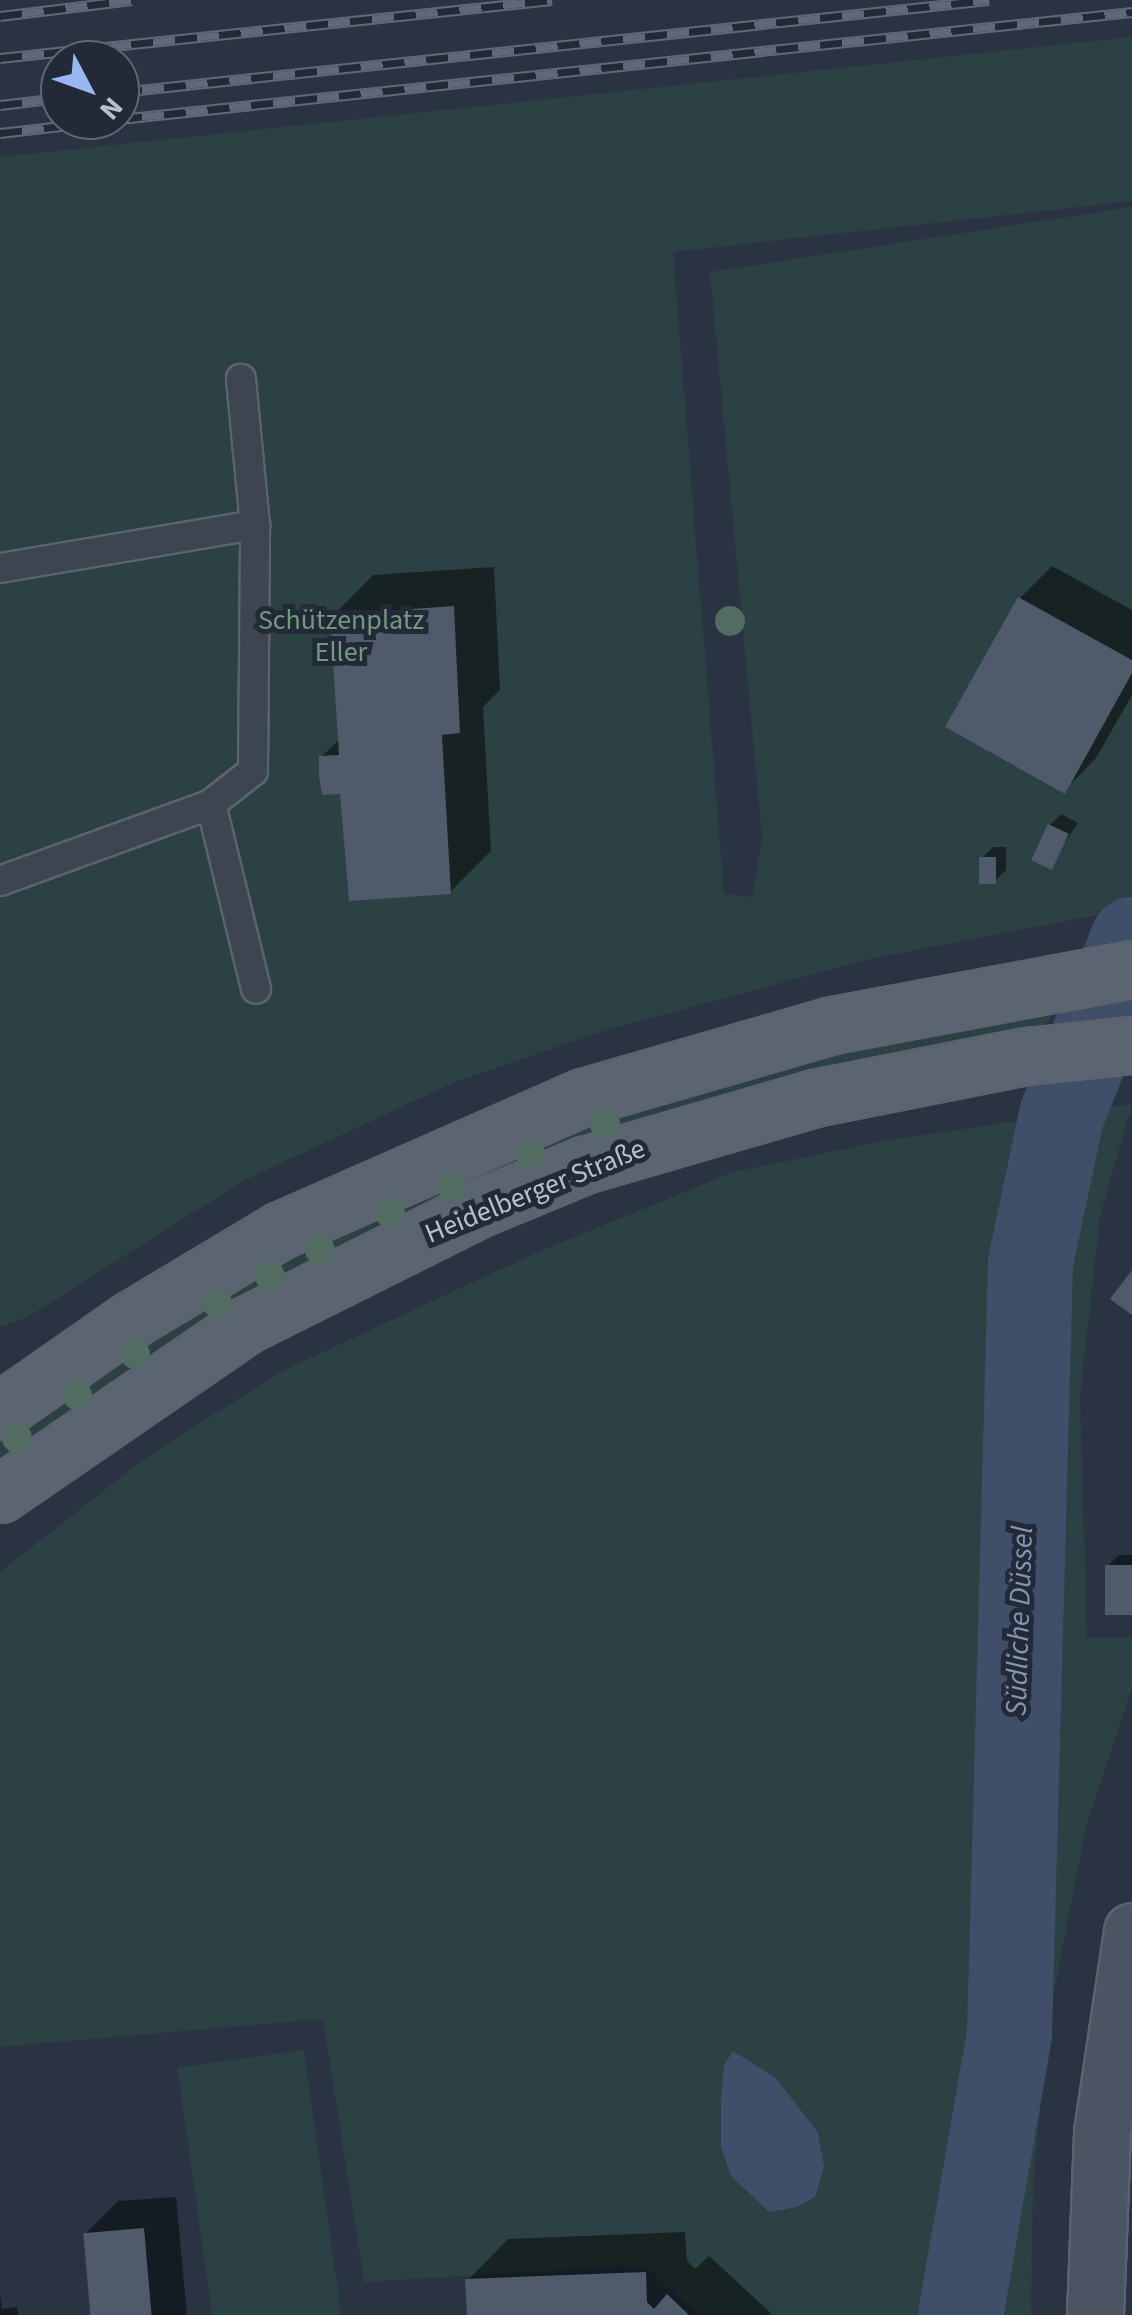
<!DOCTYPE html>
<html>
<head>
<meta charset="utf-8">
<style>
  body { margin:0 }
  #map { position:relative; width:1132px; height:2315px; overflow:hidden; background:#293341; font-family:"Source Sans 3",sans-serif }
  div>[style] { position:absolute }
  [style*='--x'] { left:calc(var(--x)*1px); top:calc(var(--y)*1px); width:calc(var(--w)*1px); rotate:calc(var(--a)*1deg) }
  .green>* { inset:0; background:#2c4143; transform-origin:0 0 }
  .water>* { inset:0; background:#404f69 }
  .shadow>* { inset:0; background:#0007 }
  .river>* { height:85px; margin:-42.5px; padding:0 42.5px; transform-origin:42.5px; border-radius:42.5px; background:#404f69 }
  .building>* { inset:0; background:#4f5a6a; transform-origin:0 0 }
  .roads { filter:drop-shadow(2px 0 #5b636e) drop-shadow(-2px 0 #5b636e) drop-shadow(0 2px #5b636e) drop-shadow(0 -2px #5b636e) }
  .service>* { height:28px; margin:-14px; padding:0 14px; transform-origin:14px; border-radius:14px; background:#3d4551 }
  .secondary>* { height:55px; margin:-27.5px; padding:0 27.5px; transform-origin:27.5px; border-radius:27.5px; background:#4c5464 }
  .primary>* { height:55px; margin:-27.5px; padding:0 27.5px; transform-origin:27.5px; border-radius:27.5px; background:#5b6471 }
  .rail>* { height:11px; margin-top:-5.5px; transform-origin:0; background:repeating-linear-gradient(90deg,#222a37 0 22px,#606978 0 44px); box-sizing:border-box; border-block:2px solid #606978 }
  .trees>* { width:30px; height:30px; margin:-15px; border-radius:50%; background:#526c62 }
  span { translate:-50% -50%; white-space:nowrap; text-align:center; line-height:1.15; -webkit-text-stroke:10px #222a37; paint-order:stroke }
  .park-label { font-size:28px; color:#739a7d }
  .street-label { font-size:28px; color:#bac0cb }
  .water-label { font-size:30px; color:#8495b0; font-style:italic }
  .north { position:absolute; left:40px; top:40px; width:100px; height:100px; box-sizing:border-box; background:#222a37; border:2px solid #5f6672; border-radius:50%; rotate:131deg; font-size:28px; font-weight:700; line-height:40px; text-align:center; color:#bac0cb }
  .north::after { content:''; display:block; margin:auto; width:35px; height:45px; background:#99b8f1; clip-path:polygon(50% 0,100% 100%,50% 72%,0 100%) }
</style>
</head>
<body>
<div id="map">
  <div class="green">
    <div style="clip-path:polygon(1132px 37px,1132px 201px,673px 252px,724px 894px,752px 897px,762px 838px,710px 272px,1132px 207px,1132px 908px,866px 960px,607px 1030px,455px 1082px,243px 1181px,28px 1317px,0 1327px,0 157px)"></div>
    <div style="clip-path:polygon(1055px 1009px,1044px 1029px,257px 1292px,148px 1357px,0 1463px,0 1438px,252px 1270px,597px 1117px,906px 1032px)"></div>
    <div style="clip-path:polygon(1132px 1104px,1100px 1216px,1080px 1398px,1087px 1637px,1132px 1637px,1132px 1687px,1087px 1824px,1048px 2021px,1033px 2186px,1031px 2315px,698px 2315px,643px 2265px,364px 2282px,323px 2019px,0 2047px,0 1572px,144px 1459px,282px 1371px,538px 1252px,733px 1172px,887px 1140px)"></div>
    <div style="left:304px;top:2050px;width:267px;height:128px;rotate:82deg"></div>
  </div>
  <div class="water">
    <div style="clip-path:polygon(733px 2051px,776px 2078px,818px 2133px,824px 2167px,815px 2197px,797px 2207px,769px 2212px,731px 2176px,721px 2146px,721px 2100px,724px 2065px)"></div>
  </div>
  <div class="shadow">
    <div style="clip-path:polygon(1052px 566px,1132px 610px,1132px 695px,1096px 758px,1064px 791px,1020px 598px)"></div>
    <div style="clip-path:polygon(494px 567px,500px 690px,483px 707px,491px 851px,450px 892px,342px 791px,321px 757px,341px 738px,333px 616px,373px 575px)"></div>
    <div style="clip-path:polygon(1061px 814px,1078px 823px,1049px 866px,1050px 825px)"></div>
    <div style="clip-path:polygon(993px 847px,1006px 847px,1006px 870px,995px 881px,982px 858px)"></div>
    <div style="clip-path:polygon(1119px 1555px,1132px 1555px,1132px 1613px,1108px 1566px)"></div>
    <div style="clip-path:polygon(176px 2197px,187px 2315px,93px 2315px,85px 2234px,118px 2201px)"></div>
    <div style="clip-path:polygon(685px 2232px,687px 2261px,695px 2269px,709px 2256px,773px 2315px,470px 2315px,468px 2280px,508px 2239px)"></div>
    <div style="clip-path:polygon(0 2293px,2px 2309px,17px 2307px,18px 2315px,0 2315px)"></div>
  </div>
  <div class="river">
    <div style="--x:960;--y:2315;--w:285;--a:-80.1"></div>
    <div style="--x:1009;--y:2034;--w:772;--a:-88.44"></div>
    <div style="--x:1030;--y:1262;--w:150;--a:-78.1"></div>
    <div style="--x:1061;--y:1115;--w:190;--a:-68"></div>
  </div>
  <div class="building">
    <div style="clip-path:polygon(1018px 597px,1132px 660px,1132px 673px,1065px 794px,945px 727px)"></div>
    <div style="clip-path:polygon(454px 606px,460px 733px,442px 735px,451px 894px,349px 901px,340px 794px,322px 795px,319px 776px,319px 756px,339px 755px,330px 615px)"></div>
    <div style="left:1048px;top:824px;width:23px;height:40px;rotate:25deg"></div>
    <div style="left:979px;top:857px;width:17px;height:27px"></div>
    <div style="clip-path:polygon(1132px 1270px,1132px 1315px,1110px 1299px)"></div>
    <div style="left:1105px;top:1565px;width:27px;height:50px"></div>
    <div style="left:144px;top:2228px;width:87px;height:61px;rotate:85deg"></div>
    <div style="clip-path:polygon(646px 2272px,647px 2302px,654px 2309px,667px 2294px,689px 2315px,467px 2315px,465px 2279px)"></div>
  </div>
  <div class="roads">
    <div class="service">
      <div style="--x:0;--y:568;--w:259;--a:-9.6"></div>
      <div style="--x:211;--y:804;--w:190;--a:76.3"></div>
      <div style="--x:0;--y:881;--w:225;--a:-20"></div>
      <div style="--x:211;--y:804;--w:53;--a:-38.2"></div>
      <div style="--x:253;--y:771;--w:246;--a:-89.5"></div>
      <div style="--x:255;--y:525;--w:147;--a:-95.5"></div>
    </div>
    <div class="secondary">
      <div style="--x:1095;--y:2315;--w:183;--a:-87.8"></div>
      <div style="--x:1102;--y:2132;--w:203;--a:-81.5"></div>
    </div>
    <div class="primary">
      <div style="--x:0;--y:1411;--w:161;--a:-34.9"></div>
      <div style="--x:132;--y:1319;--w:174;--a:-30.9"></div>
      <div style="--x:281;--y:1230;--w:330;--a:-23.8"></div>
      <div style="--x:583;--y:1097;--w:260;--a:-16.1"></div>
      <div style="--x:833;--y:1025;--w:304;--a:-10.6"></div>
      <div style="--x:0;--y:1494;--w:296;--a:-34.5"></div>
      <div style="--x:244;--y:1326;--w:264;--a:-26.6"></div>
      <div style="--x:480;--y:1208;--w:113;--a:-22.5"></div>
      <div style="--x:584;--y:1165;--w:240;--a:-16.2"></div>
      <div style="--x:814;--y:1098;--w:217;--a:-11.2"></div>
      <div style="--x:1027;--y:1056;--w:106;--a:-6"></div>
    </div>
  </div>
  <div class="rail">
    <div style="--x:0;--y:16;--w:133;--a:-6.9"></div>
    <div style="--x:0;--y:58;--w:555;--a:-6"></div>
    <div style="--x:120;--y:92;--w:874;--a:-6.04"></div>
    <div style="--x:0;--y:105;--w:60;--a:-6.7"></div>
    <div style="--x:120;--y:119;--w:1018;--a:-6.04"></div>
    <div style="--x:0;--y:133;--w:115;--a:-6.5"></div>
  </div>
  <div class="trees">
    <div style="left:730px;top:621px"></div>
    <div style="left:605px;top:1124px"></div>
    <div style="left:530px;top:1153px"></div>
    <div style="left:452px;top:1186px"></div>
    <div style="left:390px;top:1213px"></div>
    <div style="left:320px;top:1250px"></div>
    <div style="left:270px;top:1276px"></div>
    <div style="left:217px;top:1303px"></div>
    <div style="left:135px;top:1354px"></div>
    <div style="left:77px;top:1395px"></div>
    <div style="left:17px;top:1438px"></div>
  </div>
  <div class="park-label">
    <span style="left:341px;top:636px">Schützenplatz<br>Eller</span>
  </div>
  <div class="street-label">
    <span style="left:535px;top:1191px;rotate:-22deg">Heidelberger Straße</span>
  </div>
  <div class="water-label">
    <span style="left:1020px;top:1621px;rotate:-88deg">Südliche Düssel</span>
  </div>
  <div class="north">N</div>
</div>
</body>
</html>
